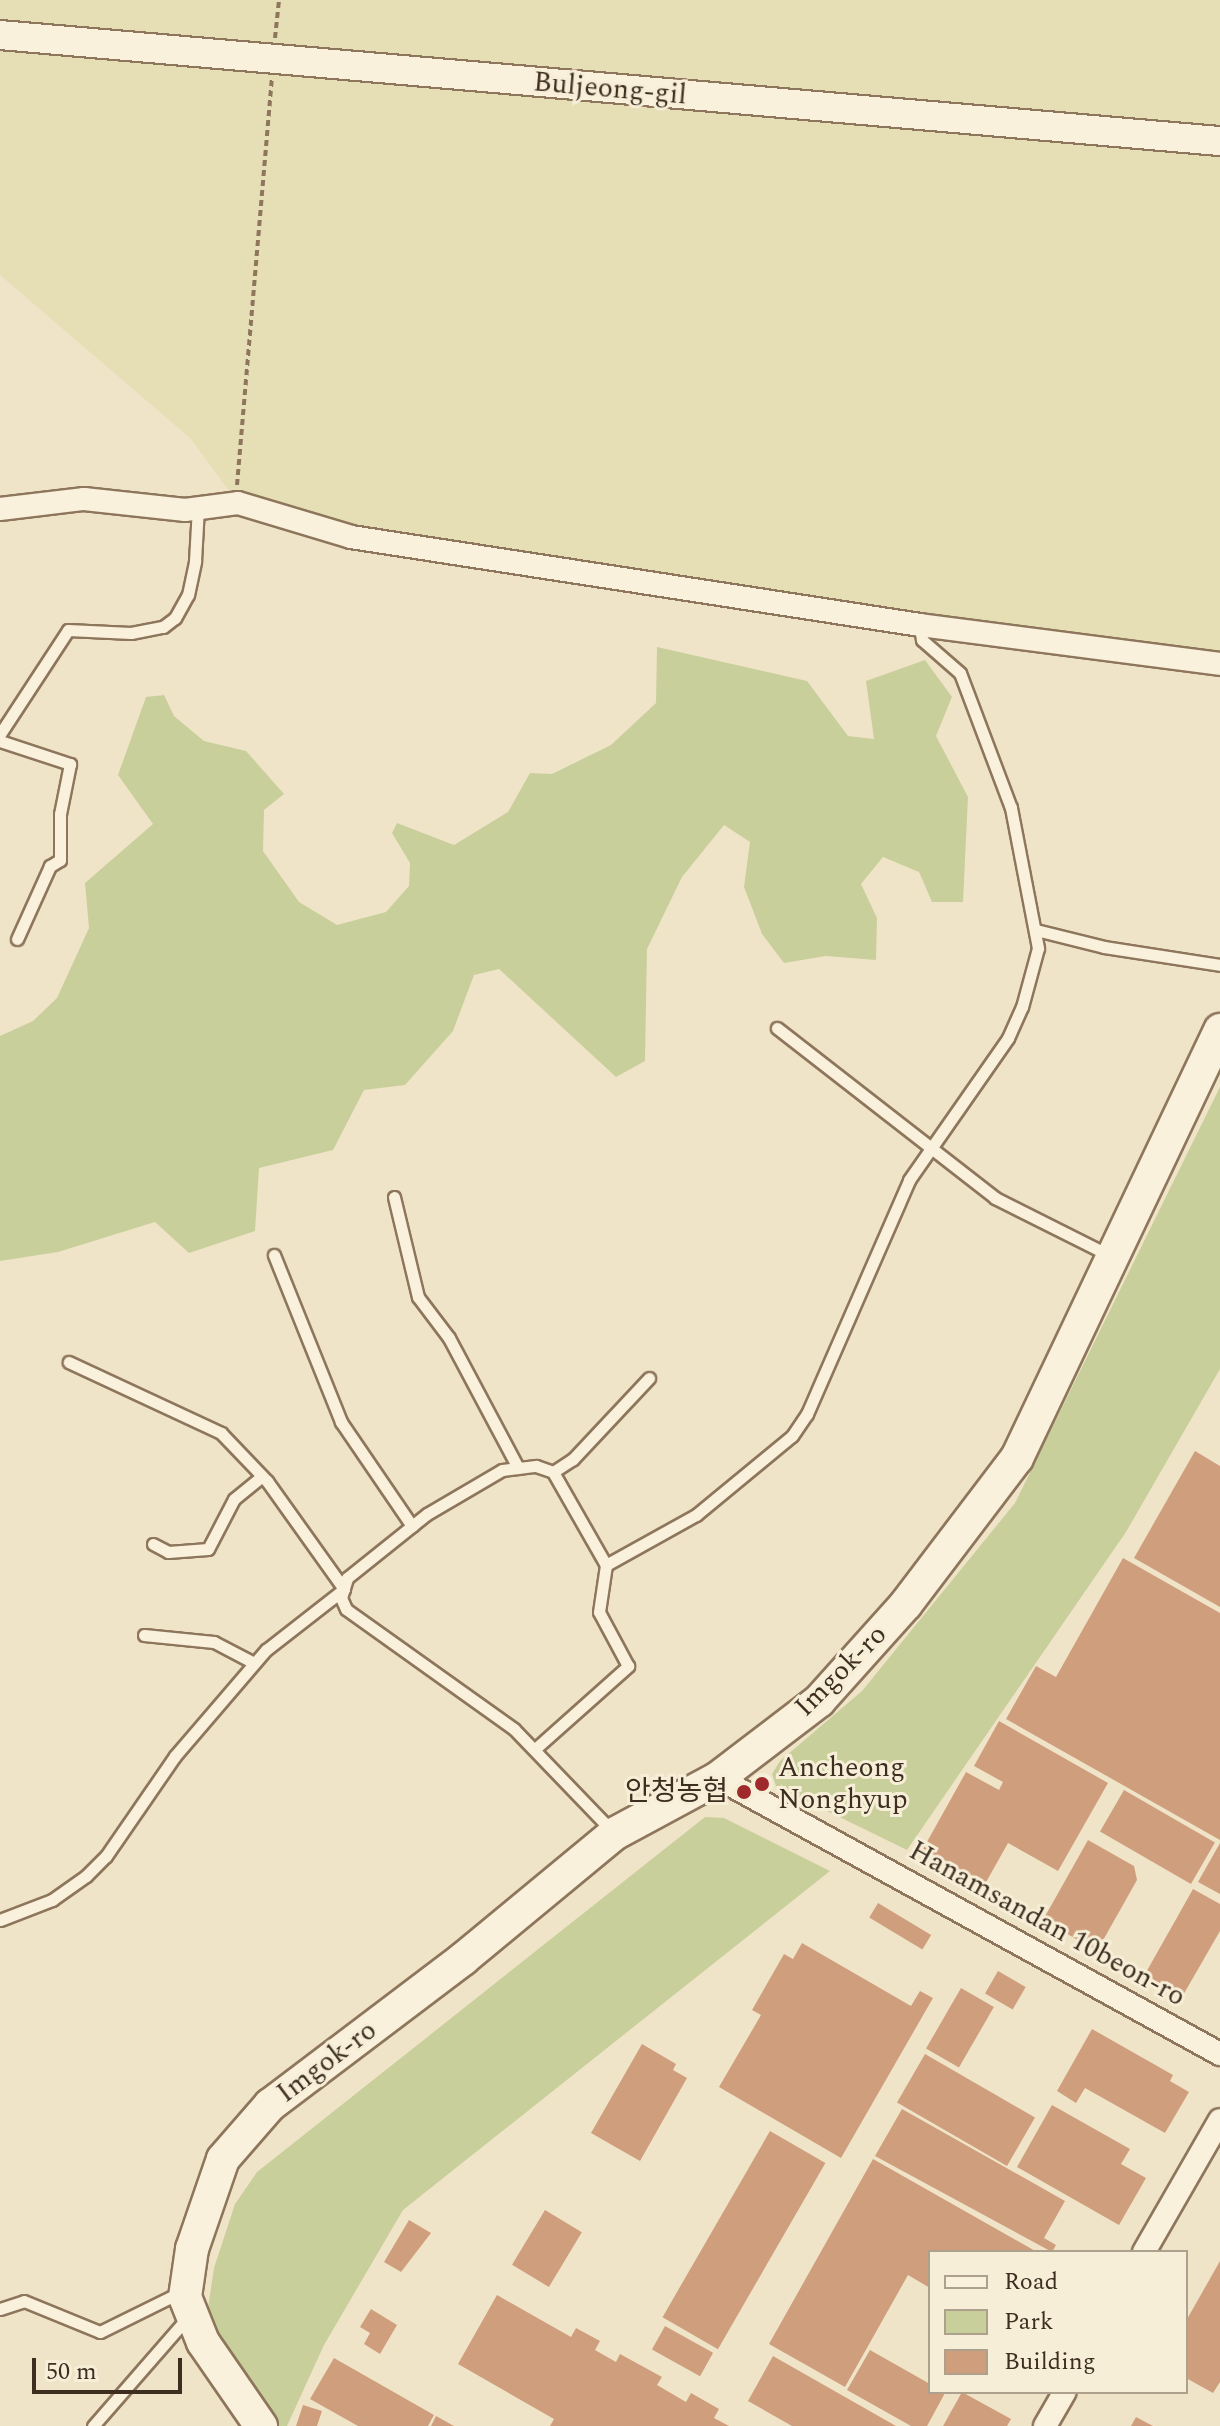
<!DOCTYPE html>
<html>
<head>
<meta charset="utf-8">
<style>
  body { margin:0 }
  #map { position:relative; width:1220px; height:2426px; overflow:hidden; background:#f0e4c8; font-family:Spectral,"Noto Sans KR",serif }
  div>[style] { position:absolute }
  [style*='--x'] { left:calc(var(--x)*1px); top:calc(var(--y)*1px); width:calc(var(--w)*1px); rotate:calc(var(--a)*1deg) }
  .farmland>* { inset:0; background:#e6deb5 }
  .green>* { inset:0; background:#c9cf9b }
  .building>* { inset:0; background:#cf9f7d; transform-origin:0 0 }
  .path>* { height:4px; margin-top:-2px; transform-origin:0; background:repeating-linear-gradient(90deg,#8d765c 0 6px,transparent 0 10px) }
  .roads { filter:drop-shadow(2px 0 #8d765c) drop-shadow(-2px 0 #8d765c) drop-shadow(0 2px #8d765c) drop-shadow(0 -2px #8d765c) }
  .service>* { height:11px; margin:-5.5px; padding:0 5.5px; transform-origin:5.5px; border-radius:5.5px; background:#faf1dc }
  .minor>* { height:22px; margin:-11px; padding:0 11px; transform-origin:11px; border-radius:11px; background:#faf1dc }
  .tertiary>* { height:28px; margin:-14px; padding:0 14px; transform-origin:14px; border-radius:14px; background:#faf1dc }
  .secondary>* { height:32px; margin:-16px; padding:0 16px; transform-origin:16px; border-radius:16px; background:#faf1dc }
  .dots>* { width:22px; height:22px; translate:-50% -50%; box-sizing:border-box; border:4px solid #f7eed8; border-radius:50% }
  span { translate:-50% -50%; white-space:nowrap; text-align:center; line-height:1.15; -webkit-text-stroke:6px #f7eed8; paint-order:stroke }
  .street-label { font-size:28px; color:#3d2e20 }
  .poi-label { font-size:28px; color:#3d2e20 }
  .left { translate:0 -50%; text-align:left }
  .right { translate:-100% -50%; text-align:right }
  .legend { position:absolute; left:928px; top:2250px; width:260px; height:144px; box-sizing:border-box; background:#f7eed8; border:2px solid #ada18e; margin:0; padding:10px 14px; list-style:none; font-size:24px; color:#3d2e20 }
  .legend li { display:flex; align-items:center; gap:16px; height:40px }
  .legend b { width:40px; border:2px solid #ada18e }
  .scale { position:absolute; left:32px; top:2358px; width:150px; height:36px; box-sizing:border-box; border:4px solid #3d2e20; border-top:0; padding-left:10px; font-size:24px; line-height:28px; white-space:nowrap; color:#3d2e20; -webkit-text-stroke:6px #f7eed8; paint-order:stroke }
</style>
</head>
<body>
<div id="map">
  <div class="farmland">
    <div style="clip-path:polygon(0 0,1220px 0,1220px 669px,526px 554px,347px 548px,337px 531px,238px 503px,190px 438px,0 275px)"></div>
  </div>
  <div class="green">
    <div style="clip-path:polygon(657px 647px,807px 681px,848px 736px,874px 739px,866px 681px,925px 660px,952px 697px,936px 736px,968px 797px,963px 902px,932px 902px,919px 872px,883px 857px,861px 884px,877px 918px,876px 960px,826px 956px,784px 963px,762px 934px,744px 887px,750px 842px,724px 825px,682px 877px,647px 949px,645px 1061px,616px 1077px,499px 969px,474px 975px,453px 1031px,405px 1085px,364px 1090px,333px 1150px,259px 1168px,255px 1231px,189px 1253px,155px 1222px,58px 1252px,0 1261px,0 1036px,33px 1021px,57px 998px,89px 928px,85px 883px,153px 824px,118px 775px,146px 697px,164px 695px,174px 716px,204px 741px,246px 751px,284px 794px,264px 810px,263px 851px,299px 902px,337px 925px,386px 912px,409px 886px,410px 863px,392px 833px,397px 823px,454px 845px,508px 812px,530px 773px,552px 774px,611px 745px,656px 703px)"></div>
    <div style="clip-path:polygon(1220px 1087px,1220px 1369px,1126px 1532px,907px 1850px,776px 1786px,772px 1774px,780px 1761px,862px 1691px,1015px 1503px)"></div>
    <div style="clip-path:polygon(705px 1817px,724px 1818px,830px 1871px,403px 2210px,324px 2345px,287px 2426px,256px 2426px,212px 2345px,208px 2308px,214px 2268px,235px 2204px,257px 2172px)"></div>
  </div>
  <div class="building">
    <div style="clip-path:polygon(1195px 1451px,1220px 1466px,1220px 1607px,1134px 1558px)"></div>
    <div style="clip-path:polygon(1123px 1558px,1220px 1613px,1220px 1840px,1006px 1719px,1036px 1666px,1056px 1677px)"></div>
    <div style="clip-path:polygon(999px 1721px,1108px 1783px,1058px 1871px,1008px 1843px,985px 1884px,923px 1849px,966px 1772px,999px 1790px,1003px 1782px,974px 1766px)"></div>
    <div style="left:1124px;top:1790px;width:105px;height:48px;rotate:30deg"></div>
    <div style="clip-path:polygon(1088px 1840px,1134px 1866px,1137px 1880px,1097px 1951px,1043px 1920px)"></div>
    <div style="clip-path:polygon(1220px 1843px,1220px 1894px,1198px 1882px)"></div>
    <div style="clip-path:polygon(1193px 1889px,1220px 1904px,1220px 1931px,1182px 1997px,1144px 1976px)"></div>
    <div style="left:878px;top:1903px;width:62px;height:17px;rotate:31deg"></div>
    <div style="clip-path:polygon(802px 1943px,911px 2006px,920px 1991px,933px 1998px,841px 2158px,719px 2087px,761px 2015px,752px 2010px,784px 1954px,793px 1959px)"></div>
    <div style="left:998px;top:1971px;width:32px;height:26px;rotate:30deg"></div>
    <div style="left:961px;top:1988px;width:38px;height:70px;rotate:30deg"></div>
    <div style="clip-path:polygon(1092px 2029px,1173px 2075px,1170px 2081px,1189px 2092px,1165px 2133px,1085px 2088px,1076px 2103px,1057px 2091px)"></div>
    <div style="clip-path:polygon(642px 2044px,676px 2064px,673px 2070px,687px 2078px,640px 2161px,591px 2133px)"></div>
    <div style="left:925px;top:2054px;width:127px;height:56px;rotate:30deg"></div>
    <div style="clip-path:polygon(1052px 2105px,1130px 2149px,1121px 2164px,1146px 2178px,1119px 2225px,1017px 2167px)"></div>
    <div style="clip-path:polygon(902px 2109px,1065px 2201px,1044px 2238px,1056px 2245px,1052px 2252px,875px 2156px)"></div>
    <div style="left:770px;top:2131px;width:64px;height:215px;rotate:30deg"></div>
    <div style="clip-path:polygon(873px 2159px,1037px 2252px,930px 2252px,930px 2288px,908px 2275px,845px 2387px,769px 2344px)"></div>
    <div style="left:545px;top:2210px;width:43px;height:64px;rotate:31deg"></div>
    <div style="clip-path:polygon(409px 2220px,431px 2233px,401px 2272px,384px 2262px)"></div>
    <div style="clip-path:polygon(1220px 2261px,1220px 2382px,1213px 2393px,1186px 2378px,1186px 2321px)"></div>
    <div style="clip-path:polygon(497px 2295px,571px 2337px,576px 2328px,600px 2341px,595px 2350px,616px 2362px,620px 2354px,662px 2377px,657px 2385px,686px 2402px,691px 2393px,719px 2409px,714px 2418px,729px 2426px,550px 2426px,554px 2419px,458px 2364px)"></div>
    <div style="clip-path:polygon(371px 2309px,397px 2325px,380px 2354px,364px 2344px,370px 2333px,360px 2327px)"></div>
    <div style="left:665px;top:2326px;width:55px;height:27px;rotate:29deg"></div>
    <div style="clip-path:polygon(870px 2350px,930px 2384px,930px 2392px,945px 2393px,927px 2426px,911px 2426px,847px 2390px)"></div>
    <div style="clip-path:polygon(773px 2356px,896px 2426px,792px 2426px,748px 2401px)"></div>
    <div style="clip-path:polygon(334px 2358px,434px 2415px,428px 2426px,358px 2426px,310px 2399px)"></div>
    <div style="clip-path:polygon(962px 2392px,1011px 2419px,1007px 2426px,943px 2426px)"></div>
    <div style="clip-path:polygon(303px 2405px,322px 2411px,317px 2426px,296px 2426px)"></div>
    <div style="clip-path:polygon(436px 2416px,454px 2426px,431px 2426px)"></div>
    <div style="clip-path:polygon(1136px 2417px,1153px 2426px,1131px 2426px)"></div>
  </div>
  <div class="path">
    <div style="--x:275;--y:38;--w:38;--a:-84"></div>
    <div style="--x:237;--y:485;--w:408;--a:-85.1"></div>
  </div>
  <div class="roads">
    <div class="service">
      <div style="--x:0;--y:734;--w:124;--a:-56.8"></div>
      <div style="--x:68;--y:630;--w:63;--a:2.7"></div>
      <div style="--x:131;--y:633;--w:33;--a:-11"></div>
      <div style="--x:163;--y:627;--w:15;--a:-37"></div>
      <div style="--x:175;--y:618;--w:26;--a:-61"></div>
      <div style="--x:188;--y:595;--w:35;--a:-78"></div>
      <div style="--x:195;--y:561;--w:53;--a:-86.8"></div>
      <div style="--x:0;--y:741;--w:74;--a:18.2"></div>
      <div style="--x:70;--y:764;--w:51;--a:101.3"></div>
      <div style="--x:60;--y:814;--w:46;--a:90"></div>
      <div style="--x:60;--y:860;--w:12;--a:149"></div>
      <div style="--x:50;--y:866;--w:80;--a:114.3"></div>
      <div style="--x:1036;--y:930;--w:70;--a:14"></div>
      <div style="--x:1104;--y:947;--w:117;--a:8.8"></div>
      <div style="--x:777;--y:1028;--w:276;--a:37.9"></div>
      <div style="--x:995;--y:1198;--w:127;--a:26.6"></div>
      <div style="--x:394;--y:1197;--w:103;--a:76.5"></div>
      <div style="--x:418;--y:1297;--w:51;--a:52.9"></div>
      <div style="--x:449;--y:1338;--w:147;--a:62"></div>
      <div style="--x:274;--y:1255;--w:180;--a:68.1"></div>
      <div style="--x:341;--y:1422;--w:126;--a:55.7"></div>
      <div style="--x:553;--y:1472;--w:107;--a:60.3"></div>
      <div style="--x:153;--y:1544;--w:17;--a:28"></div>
      <div style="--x:168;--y:1552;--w:40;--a:-4.3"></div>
      <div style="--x:208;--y:1549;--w:56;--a:-62.5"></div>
      <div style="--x:234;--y:1499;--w:36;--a:-39"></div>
      <div style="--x:144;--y:1635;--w:70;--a:5.7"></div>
      <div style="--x:214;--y:1642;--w:45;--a:27.7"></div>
      <div style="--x:535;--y:1749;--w:125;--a:-41.7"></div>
      <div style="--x:628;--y:1666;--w:61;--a:-118.2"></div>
      <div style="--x:599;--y:1612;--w:48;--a:-81.5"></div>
      <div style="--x:606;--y:1565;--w:103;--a:-29.1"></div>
      <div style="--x:696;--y:1515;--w:124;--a:-39.5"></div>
      <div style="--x:792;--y:1436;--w:27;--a:-56"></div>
      <div style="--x:807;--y:1414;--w:255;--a:-66.4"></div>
      <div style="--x:909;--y:1180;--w:173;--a:-55.1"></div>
      <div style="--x:1008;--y:1038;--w:34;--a:-66"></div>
      <div style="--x:1022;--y:1007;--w:61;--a:-74.8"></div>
      <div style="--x:1038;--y:948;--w:143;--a:-100.9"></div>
      <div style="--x:1011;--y:808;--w:144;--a:-110.7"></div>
      <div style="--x:960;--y:673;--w:50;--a:-139"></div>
      <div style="--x:922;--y:640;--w:15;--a:-98"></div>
      <div style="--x:614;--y:1833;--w:144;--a:-133.9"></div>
      <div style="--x:514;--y:1729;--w:206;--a:-144.5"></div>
      <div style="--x:346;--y:1609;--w:12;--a:-114"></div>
      <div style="--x:341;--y:1598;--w:21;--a:-73"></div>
      <div style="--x:347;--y:1578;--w:102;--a:-38.7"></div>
      <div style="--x:427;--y:1514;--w:87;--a:-30.4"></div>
      <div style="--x:502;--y:1470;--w:34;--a:-7"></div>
      <div style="--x:536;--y:1466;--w:18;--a:19"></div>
      <div style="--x:553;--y:1472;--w:24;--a:-33"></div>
      <div style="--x:573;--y:1459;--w:111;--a:-46.8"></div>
      <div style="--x:0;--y:1920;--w:56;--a:-21"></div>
      <div style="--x:52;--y:1900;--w:42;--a:-35.2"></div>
      <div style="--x:86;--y:1876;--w:28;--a:-45"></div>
      <div style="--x:106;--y:1856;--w:121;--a:-55.4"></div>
      <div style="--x:175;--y:1756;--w:140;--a:-49.4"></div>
      <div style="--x:266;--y:1650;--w:99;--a:-38"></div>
      <div style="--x:344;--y:1589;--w:133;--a:-125.5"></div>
      <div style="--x:267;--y:1481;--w:66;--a:-133.8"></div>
      <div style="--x:221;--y:1433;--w:168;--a:-155"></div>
      <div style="--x:0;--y:2309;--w:25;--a:-18"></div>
      <div style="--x:24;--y:2301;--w:82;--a:22.2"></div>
      <div style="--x:100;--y:2332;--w:90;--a:-26.3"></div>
      <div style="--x:93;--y:2426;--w:146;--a:-48.9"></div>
    </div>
    <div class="minor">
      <div style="--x:0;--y:509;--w:85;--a:-6.8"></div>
      <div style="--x:84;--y:499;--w:102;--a:6.2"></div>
      <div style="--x:185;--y:510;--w:53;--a:-7.5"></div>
      <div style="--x:238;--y:503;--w:118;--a:16.7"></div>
      <div style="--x:351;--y:537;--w:576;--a:8.79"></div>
      <div style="--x:920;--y:625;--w:303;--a:7.4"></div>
      <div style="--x:718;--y:1778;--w:573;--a:28.8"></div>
      <div style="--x:1144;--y:2252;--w:152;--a:-60.1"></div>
      <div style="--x:1045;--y:2426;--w:39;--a:-60"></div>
    </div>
    <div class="tertiary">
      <div style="--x:0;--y:35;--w:1225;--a:4.97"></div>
    </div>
    <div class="secondary">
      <div style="--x:261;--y:2426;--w:102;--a:-124.6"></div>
      <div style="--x:203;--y:2342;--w:48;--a:-111.8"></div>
      <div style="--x:185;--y:2297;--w:49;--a:-81.7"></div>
      <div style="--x:192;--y:2249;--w:95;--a:-71"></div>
      <div style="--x:223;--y:2159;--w:72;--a:-49"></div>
      <div style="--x:270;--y:2105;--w:242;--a:-37.1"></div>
      <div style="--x:463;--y:1959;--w:196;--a:-39.6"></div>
      <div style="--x:614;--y:1834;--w:118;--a:-28.3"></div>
      <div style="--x:718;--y:1778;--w:127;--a:-37.3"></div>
      <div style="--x:819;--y:1701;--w:130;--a:-48.1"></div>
      <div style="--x:906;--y:1604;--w:183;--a:-52.8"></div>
      <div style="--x:1017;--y:1458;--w:474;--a:-64.6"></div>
    </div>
  </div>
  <div class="dots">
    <div style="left:762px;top:1784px;background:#9e2a2b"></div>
    <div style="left:744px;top:1792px;background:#9e2a2b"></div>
  </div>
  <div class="street-label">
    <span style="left:610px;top:89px;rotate:5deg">Buljeong-gil</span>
    <span style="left:841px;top:1671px;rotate:-45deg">Imgok-ro</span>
    <span style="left:1047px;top:1924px;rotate:29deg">Hanamsandan 10beon-ro</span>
    <span style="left:327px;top:2062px;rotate:-37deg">Imgok-ro</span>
  </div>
  <div class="poi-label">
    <span class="left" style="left:778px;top:1784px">Ancheong<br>Nonghyup</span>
    <span class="right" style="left:728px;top:1792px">안청농협</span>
  </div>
  <ul class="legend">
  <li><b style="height:10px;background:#faf1dc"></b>Road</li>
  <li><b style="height:22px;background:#c9cf9b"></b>Park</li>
  <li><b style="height:22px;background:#cf9f7d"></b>Building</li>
  </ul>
  <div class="scale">50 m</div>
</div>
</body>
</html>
